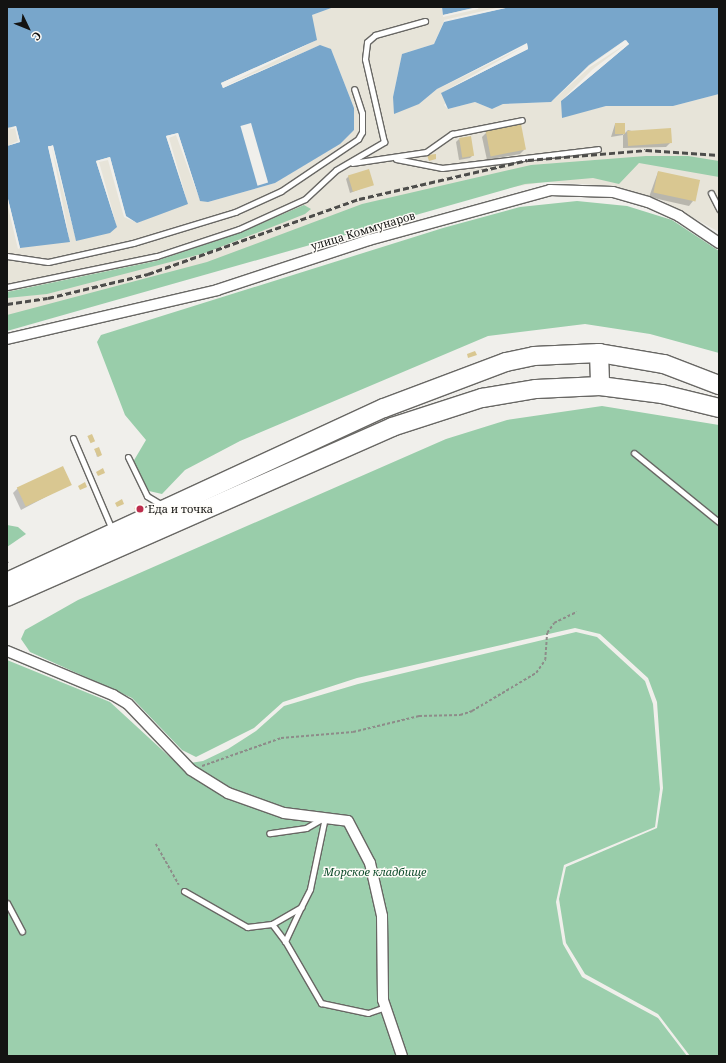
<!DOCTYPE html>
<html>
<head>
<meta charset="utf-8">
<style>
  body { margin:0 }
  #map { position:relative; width:726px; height:1063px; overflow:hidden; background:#f0efeb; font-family:"Noto Serif",serif }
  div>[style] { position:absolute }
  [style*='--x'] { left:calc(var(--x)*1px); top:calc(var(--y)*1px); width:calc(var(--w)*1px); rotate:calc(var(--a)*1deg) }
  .built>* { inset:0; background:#e7e4d9 }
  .green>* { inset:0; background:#9ccfad }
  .forest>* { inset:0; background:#99cdaa }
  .water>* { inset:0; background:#78a6cb }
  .pier>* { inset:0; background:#f0efeb; transform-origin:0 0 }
  .shadow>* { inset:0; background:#0003 }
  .building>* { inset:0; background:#d9c791; transform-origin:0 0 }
  .path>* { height:1.5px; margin-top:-0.75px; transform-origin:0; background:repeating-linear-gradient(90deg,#8d8c89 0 3px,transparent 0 5px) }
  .roads { filter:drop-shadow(1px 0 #686764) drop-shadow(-1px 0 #686764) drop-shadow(0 1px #686764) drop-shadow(0 -1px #686764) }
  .lane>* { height:5px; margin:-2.5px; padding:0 2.5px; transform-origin:2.5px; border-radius:2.5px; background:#fff }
  .street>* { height:10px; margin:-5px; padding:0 5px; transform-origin:5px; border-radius:5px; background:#fff }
  .highway>* { height:18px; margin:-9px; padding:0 9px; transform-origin:9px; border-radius:9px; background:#fff }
  .rail>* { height:3px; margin-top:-1.5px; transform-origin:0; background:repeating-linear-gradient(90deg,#4d4d4b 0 6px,transparent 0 9px) }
  .dots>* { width:11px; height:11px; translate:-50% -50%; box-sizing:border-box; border:2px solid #fefcf8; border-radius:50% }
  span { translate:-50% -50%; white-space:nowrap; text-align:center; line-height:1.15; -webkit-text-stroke:3px #fefcf8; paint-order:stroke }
  .street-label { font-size:11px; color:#131312 }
  .poi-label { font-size:11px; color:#131312 }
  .left { translate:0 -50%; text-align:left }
  .park-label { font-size:11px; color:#104d2d; font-style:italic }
  .frame { position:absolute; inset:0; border:8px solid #131312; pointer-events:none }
  .north { position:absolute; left:8px; top:8px; width:40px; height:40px; -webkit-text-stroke:3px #fefcf8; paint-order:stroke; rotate:133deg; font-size:11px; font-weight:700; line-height:16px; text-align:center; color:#131312 }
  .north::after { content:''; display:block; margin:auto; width:14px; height:18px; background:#131312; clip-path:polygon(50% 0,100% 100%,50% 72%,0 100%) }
</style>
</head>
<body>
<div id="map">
  <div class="built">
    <div style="clip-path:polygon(334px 7px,442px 7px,443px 14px,477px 7px,510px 7px,444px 21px,434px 44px,402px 54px,393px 97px,419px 104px,437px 89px,527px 43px,528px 49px,480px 71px,444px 105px,448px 109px,475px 102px,492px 109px,503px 104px,551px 102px,589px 65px,626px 40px,629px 44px,594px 71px,562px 117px,606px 106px,673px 106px,719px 94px,719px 232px,659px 199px,614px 186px,545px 182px,456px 196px,7px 327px,7px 195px,20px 248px,48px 147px,96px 161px,110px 157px,137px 223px,174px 208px,166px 136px,178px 133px,208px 202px,275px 183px,339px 144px,354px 130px,354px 108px,331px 49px,223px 88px,221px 83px,312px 15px)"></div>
    <div style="clip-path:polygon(16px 126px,20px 142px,7px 146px,7px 128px)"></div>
  </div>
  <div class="green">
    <div style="clip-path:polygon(304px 205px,311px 209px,305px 214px,205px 253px,47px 294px,7px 298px,7px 292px,156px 261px,239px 233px)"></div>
    <div style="clip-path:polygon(576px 632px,597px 637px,645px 681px,653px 704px,660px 789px,655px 827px,564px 865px,556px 902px,563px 944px,582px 977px,658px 1018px,687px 1056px,7px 1056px,7px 660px,110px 702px,173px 760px,184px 764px,203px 761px,228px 749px,256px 731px,284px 706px,358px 684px)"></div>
  </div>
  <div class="forest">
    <div style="clip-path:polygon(646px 156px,688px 156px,719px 161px,719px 177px,639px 163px,619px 184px,593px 178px,525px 184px,7px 331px,7px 315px,207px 262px,362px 204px,531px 165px)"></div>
    <div style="clip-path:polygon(577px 201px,627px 206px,672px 220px,719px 251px,719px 353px,650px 334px,585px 324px,488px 336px,240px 441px,185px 470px,162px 494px,149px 491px,133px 462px,146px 440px,125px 415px,97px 342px,101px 335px,443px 228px,520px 207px)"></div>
    <div style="clip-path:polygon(602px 406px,719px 425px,719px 1056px,690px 1056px,658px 1014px,585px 974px,566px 943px,559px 899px,566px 867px,657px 828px,663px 788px,657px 702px,648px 678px,600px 634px,575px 628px,357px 678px,283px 702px,254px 728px,196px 757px,182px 750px,132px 698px,30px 652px,21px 639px,25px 630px,78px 600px,446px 439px,507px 420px)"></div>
    <div style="clip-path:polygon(7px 525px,18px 527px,26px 534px,7px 547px)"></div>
  </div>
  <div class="water">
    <div style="clip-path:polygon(7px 7px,334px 7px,312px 15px,317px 40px,221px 83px,223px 88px,320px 45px,331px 49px,354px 108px,354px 130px,340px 144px,275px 183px,208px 202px,200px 201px,178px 133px,166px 136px,188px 204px,137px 223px,126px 217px,110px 157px,96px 161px,117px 227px,110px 233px,76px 241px,53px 146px,48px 146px,70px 242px,20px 248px,7px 195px,7px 146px,20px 142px,16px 126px,7px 128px)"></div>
    <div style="clip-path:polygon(442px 7px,477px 7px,443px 15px)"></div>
    <div style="clip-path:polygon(510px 7px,719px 7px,719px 94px,673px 106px,606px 106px,562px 118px,561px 101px,629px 44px,625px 40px,589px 65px,551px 102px,503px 104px,492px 109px,475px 102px,448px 109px,441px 93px,528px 49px,527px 44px,437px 89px,419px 104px,394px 114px,393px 97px,402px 54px,434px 44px,444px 22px)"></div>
  </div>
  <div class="pier">
    <div style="clip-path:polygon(479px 7px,478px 9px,443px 17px,443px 15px)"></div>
    <div style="clip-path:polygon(501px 7px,510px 7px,444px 21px,444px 20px)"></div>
    <div style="clip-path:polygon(317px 40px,224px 86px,320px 45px,223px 88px,221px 83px)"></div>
    <div style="clip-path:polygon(626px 40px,629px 44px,561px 101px,593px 69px,626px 44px,590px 67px,551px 102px,589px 66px)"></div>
    <div style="clip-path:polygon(527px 43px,528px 49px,441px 93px,525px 46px,438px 89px)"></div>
    <div style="left:251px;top:123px;width:62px;height:11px;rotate:74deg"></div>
    <div style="clip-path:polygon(16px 126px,20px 142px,7px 146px,18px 141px,15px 128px,7px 130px)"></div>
    <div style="clip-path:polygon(178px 133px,200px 201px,176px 135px,169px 138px,188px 204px,166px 136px)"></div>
    <div style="clip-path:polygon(53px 145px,76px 241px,52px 148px,70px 242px,48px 147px)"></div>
    <div style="clip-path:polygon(110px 157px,126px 216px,137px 223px,124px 217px,108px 160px,99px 162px,117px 227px,96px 161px)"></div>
    <div style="clip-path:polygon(7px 195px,20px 248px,18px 249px,7px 203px)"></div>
  </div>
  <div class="shadow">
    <div style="clip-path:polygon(615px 124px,624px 124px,623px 135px,628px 130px,671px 142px,666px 147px,623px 148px,623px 135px,611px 137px)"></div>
    <div style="clip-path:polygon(487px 132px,524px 150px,520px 154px,487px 160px,482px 137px)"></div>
    <div style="clip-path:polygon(459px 139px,473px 155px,470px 158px,459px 160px,456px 142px)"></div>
    <div style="clip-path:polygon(658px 172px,693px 201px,689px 206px,649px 197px)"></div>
    <div style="clip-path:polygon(349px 176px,373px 184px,350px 193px,346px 179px)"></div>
    <div style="clip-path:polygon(95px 450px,100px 455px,97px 457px)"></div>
    <div style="clip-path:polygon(70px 484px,21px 510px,13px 493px,18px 488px)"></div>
  </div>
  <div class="building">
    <div style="left:615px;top:123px;width:10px;height:11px"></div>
    <div style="left:521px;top:124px;width:26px;height:36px;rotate:79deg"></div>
    <div style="left:671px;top:128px;width:15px;height:44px;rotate:86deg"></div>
    <div style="left:471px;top:136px;width:20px;height:12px;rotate:81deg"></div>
    <div style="clip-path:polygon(436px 154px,436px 159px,429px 161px,427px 155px)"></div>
    <div style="left:369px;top:169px;width:17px;height:22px;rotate:73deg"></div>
    <div style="left:658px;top:171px;width:43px;height:22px;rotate:12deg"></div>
    <div style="clip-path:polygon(475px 351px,477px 355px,468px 358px,467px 354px)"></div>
    <div style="left:92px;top:434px;width:8px;height:5px;rotate:67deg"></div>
    <div style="clip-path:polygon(99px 447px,102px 455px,98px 457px,94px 449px)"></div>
    <div style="left:63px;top:466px;width:21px;height:51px;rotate:65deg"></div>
    <div style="clip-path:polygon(103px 468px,105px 473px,98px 476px,96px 472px)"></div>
    <div style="clip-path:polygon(85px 482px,87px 487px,80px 490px,78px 486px)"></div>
    <div style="clip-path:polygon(122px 499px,124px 504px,117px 507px,115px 503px)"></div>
    <div style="clip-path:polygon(143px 504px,145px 509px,136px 514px,134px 508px)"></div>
  </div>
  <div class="path">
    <div style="--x:7;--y:561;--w:5;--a:68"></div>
    <div style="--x:202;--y:766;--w:84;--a:-19.5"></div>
    <div style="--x:281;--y:738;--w:72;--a:-4.8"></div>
    <div style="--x:353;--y:732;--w:68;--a:-13.6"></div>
    <div style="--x:419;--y:716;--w:41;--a:-1.4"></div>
    <div style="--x:460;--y:715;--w:13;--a:-18"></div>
    <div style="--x:472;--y:711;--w:74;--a:-30.7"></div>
    <div style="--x:536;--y:673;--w:16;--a:-55"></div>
    <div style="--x:545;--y:660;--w:27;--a:-86"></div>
    <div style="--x:547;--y:633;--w:12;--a:-55"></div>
    <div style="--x:554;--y:623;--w:25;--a:-26"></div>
    <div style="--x:156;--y:844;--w:47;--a:60.7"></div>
  </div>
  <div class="roads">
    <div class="lane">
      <div style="--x:396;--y:159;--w:47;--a:11.1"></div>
      <div style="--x:442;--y:168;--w:157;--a:-6.9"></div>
      <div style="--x:352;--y:163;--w:75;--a:-8.5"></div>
      <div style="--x:426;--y:152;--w:32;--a:-35"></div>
      <div style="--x:452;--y:134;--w:71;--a:-11.3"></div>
      <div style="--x:711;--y:193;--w:18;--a:63"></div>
      <div style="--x:7;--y:256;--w:41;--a:8.3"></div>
      <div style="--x:48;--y:262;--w:87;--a:-12.6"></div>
      <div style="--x:133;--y:243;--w:107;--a:-16.9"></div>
      <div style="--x:235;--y:212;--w:51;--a:-24.5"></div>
      <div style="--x:281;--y:191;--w:93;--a:-34"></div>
      <div style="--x:358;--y:139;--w:8;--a:-60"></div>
      <div style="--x:362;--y:132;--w:19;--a:-90"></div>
      <div style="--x:362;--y:113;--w:25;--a:-108"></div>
      <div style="--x:7;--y:287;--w:153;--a:-11.7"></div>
      <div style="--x:157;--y:256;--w:86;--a:-18.2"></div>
      <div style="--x:239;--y:229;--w:72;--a:-24.4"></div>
      <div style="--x:305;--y:199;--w:42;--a:-43.1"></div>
      <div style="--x:336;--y:170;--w:56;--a:-30.3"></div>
      <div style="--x:384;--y:142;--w:85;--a:-102.9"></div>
      <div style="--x:365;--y:59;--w:17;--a:-83"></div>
      <div style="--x:367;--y:42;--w:11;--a:-41"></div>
      <div style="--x:375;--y:35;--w:52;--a:-15.6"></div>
      <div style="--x:73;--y:438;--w:97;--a:66.9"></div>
      <div style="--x:634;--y:453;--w:109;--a:39.1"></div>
      <div style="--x:128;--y:457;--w:43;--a:64"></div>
      <div style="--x:147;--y:496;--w:17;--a:31"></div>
      <div style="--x:184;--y:891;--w:73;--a:29.7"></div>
      <div style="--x:247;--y:927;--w:25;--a:-7"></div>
      <div style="--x:272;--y:924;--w:34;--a:-30"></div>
      <div style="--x:301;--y:907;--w:20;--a:-63"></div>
      <div style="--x:310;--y:889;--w:74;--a:-78.2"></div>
      <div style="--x:325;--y:817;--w:22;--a:150"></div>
      <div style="--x:306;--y:828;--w:37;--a:172"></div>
      <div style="--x:7;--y:903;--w:32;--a:62"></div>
      <div style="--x:301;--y:907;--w:38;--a:115"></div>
      <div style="--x:285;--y:941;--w:72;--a:59.9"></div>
      <div style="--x:321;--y:1003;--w:48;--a:12"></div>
      <div style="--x:368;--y:1013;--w:18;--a:-19"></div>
      <div style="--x:272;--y:924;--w:21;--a:53"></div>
    </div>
    <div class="street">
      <div style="--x:7;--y:339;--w:216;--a:-13.1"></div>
      <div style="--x:217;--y:290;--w:160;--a:-18.2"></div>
      <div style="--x:369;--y:240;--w:188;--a:-15.4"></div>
      <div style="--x:550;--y:190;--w:63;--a:1.8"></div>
      <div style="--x:613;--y:192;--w:36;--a:16"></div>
      <div style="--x:648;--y:202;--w:34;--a:24"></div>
      <div style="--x:679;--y:216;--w:48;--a:34"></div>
      <div style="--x:7;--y:651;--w:115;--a:22.5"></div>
      <div style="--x:113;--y:695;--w:17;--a:31"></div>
      <div style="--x:128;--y:704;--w:91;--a:46.3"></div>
      <div style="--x:191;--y:770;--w:44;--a:31.9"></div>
      <div style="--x:228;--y:793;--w:59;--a:19.7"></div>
      <div style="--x:284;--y:813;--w:64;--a:7.1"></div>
      <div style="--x:348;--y:821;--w:47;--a:62.4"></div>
      <div style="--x:370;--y:863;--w:54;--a:77.2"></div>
      <div style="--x:382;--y:916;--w:84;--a:89.3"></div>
      <div style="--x:383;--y:1000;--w:59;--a:71.3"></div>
    </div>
    <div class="highway">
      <div style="--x:599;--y:353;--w:33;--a:88"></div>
      <div style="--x:7;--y:582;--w:415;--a:-24.8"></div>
      <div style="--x:384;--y:408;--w:130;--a:-20.7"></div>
      <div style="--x:506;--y:362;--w:29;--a:-12"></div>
      <div style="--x:534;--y:356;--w:65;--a:-2.6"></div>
      <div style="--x:599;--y:353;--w:66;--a:9.6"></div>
      <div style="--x:664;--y:364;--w:59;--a:20.9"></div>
      <div style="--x:7;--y:597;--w:421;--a:-23.8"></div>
      <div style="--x:392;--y:427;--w:95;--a:-17.9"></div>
      <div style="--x:482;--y:398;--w:55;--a:-9.5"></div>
      <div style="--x:536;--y:389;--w:64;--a:-2.7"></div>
      <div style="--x:600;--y:386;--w:63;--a:7.4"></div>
      <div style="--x:662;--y:394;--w:59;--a:13.8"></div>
    </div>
  </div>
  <div class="rail">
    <div style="--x:7;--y:304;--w:41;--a:-8.3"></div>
    <div style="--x:48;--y:298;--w:103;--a:-13.5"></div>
    <div style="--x:148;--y:274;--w:224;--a:-19.6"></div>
    <div style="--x:359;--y:199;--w:173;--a:-13"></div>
    <div style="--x:528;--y:160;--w:118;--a:-4.8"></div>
    <div style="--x:646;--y:150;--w:73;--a:3.9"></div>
  </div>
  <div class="dots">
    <div style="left:140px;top:509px;background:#bd2c4c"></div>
  </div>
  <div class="street-label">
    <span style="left:363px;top:231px;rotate:-17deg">улица Коммунаров</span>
  </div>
  <div class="poi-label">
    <span class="left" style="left:148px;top:509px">Еда и точка</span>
  </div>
  <div class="park-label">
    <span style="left:375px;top:872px">Морское кладбище</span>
  </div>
  <div class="frame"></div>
  <div class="north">С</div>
</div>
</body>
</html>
